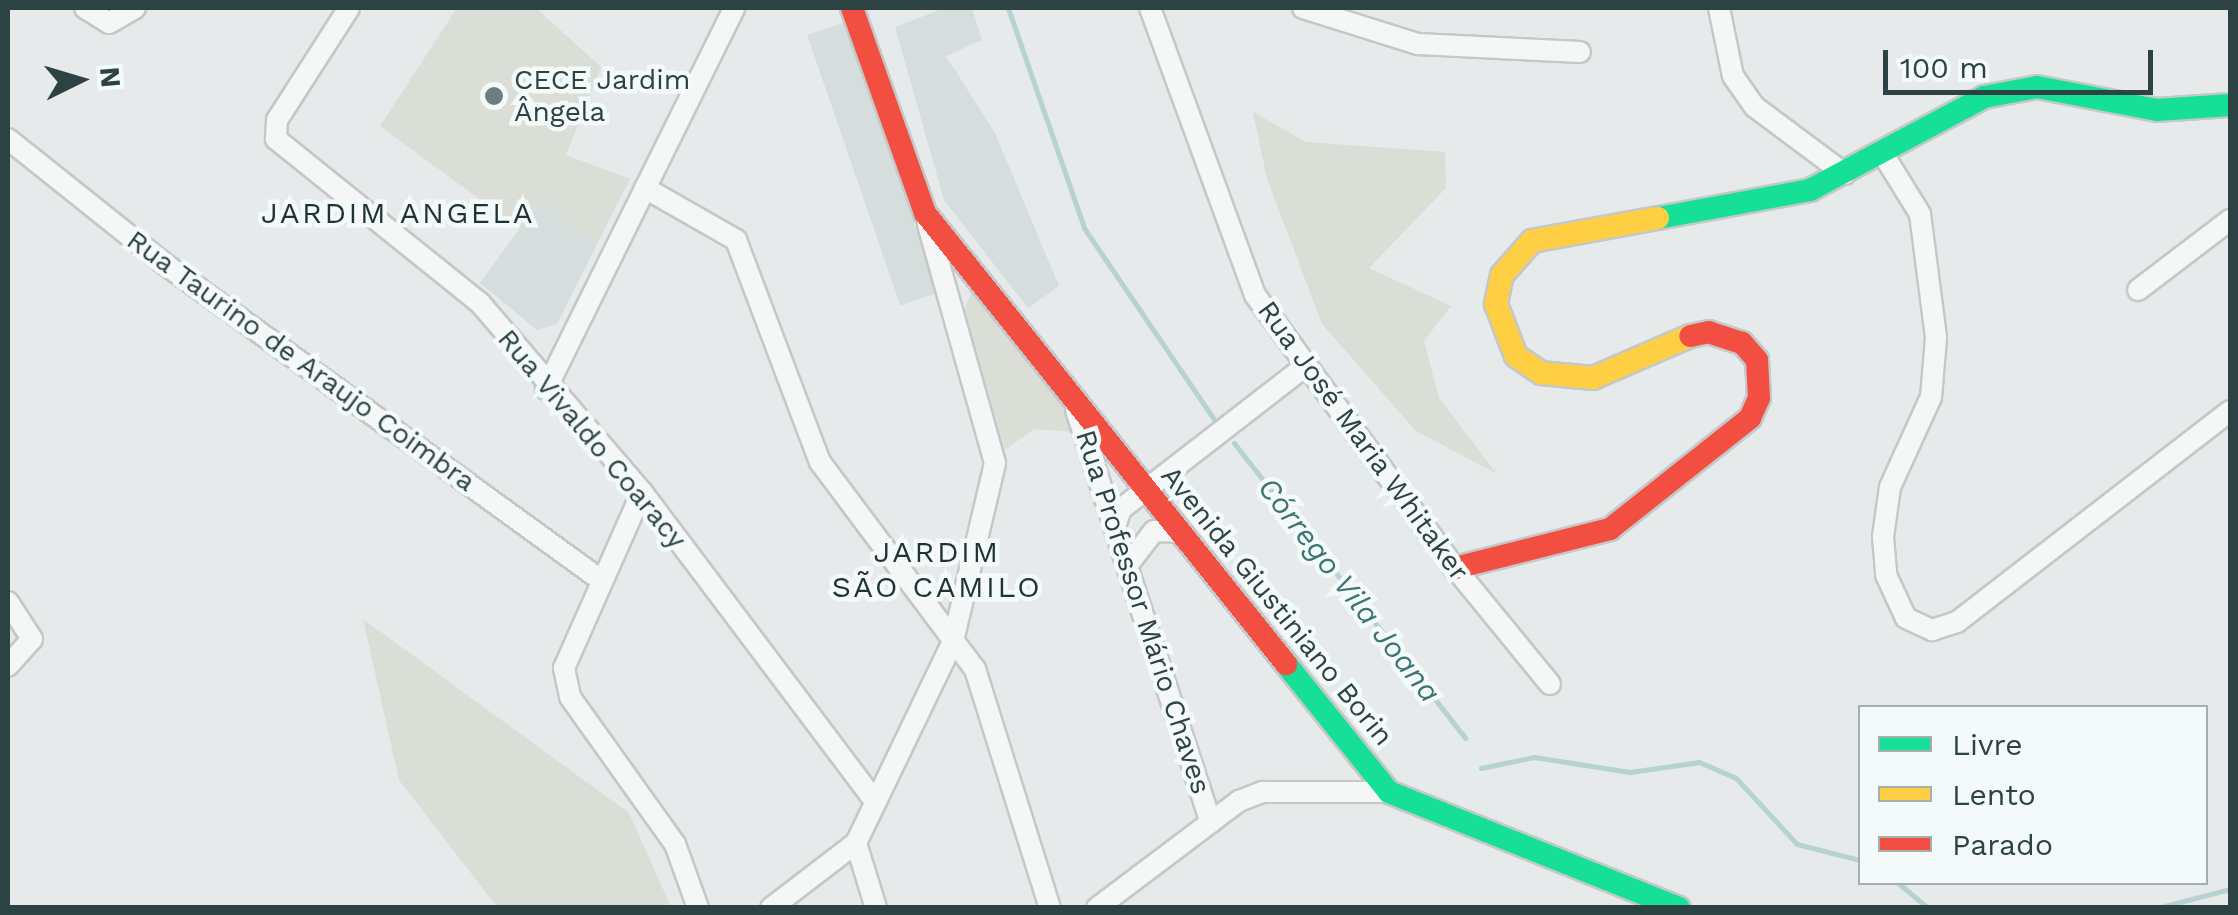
<!DOCTYPE html>
<html>
<head>
<meta charset="utf-8">
<style>
  body { margin:0 }
  #map { position:relative; width:2238px; height:915px; overflow:hidden; background:#e6eaea; font-family:"Work Sans",sans-serif }
  div>[style] { position:absolute }
  [style*='--x'] { left:calc(var(--x)*1px); top:calc(var(--y)*1px); width:calc(var(--w)*1px); rotate:calc(var(--a)*1deg) }
  .built>* { inset:0; background:#d5dddd; transform-origin:0 0 }
  .green>* { inset:0; background:#dbded6 }
  .stream>* { height:5px; margin:-2.5px; padding:0 2.5px; transform-origin:2.5px; border-radius:2.5px; background:#b6d2d1 }
  .roads { filter:drop-shadow(2px 0 #c4c8c8) drop-shadow(-2px 0 #c4c8c8) drop-shadow(0 2px #c4c8c8) drop-shadow(0 -2px #c4c8c8) }
  .street>* { height:20px; margin:-10px; padding:0 10px; transform-origin:10px; border-radius:10px; background:#f5f7f7 }
  .fast>* { height:22px; margin:-11px; padding:0 11px; transform-origin:11px; border-radius:11px; background:#16e098 }
  .slow>* { height:22px; margin:-11px; padding:0 11px; transform-origin:11px; border-radius:11px; background:#ffcf43 }
  .jam>* { height:22px; margin:-11px; padding:0 11px; transform-origin:11px; border-radius:11px; background:#f24e42 }
  .dots>* { width:28px; height:28px; translate:-50% -50%; box-sizing:border-box; border:5px solid #f4f9f9; border-radius:50% }
  span { translate:-50% -50%; white-space:nowrap; text-align:center; line-height:1.15; -webkit-text-stroke:9px #f4f9f9; paint-order:stroke }
  .poi-label { font-size:28px; color:#2d4243 }
  .left { translate:0 -50%; text-align:left }
  .street-label { font-size:28px; color:#2d4243 }
  .neighbourhood-label { font-size:30px; color:#1f3234; letter-spacing:2.5px }
  .water-label { font-size:30px; color:#3a7473; font-style:italic }
  .frame { position:absolute; inset:0; border:10px solid #2d4243; pointer-events:none }
  .legend { position:absolute; left:1858px; top:705px; width:350px; height:180px; box-sizing:border-box; background:#f4f9f9; border:2px solid #a4b0b0; margin:0; padding:12px 18px; list-style:none; font-size:30px; color:#2d4243 }
  .legend li { display:flex; align-items:center; gap:20px; height:50px }
  .legend b { width:50px; border:2px solid #a4b0b0 }
  .north { position:absolute; left:30px; top:30px; width:100px; height:100px; -webkit-text-stroke:8px #f4f9f9; paint-order:stroke; rotate:85deg; font-size:28px; font-weight:700; line-height:40px; text-align:center; color:#2d4243 }
  .north::after { content:''; display:block; margin:auto; width:35px; height:45px; background:#2d4243; clip-path:polygon(50% 0,100% 100%,50% 72%,0 100%) }
  .scale { position:absolute; left:1883px; top:50px; width:270px; height:45px; box-sizing:border-box; border:5px solid #2d4243; border-top:0; padding-left:12px; font-size:30px; line-height:35px; white-space:nowrap; color:#2d4243; -webkit-text-stroke:8px #f4f9f9; paint-order:stroke }
</style>
</head>
<body>
<div id="map">
  <div class="built">
    <div style="clip-path:polygon(945px 8px,972px 8px,982px 40px,946px 56px,995px 133px,1059px 286px,1028px 308px,944px 200px,895px 27px)"></div>
    <div style="left:845px;top:22px;width:286px;height:40px;rotate:71deg"></div>
    <div style="clip-path:polygon(539px 202px,597px 244px,557px 324px,537px 330px,480px 283px)"></div>
  </div>
  <div class="green">
    <div style="clip-path:polygon(457px 8px,536px 8px,601px 67px,566px 155px,630px 179px,597px 244px,540px 202px,520px 229px,380px 126px)"></div>
    <div style="clip-path:polygon(1253px 112px,1306px 142px,1445px 152px,1446px 188px,1369px 268px,1451px 306px,1424px 341px,1439px 398px,1497px 474px,1416px 431px,1322px 324px,1267px 179px)"></div>
    <div style="clip-path:polygon(972px 291px,1064px 405px,1075px 432px,1034px 429px,1005px 450px,964px 311px)"></div>
    <div style="clip-path:polygon(363px 619px,629px 813px,671px 907px,497px 907px,399px 780px)"></div>
  </div>
  <div class="stream">
    <div style="--x:1008;--y:8;--w:233;--a:70.9"></div>
    <div style="--x:1084;--y:228;--w:231;--a:55.8"></div>
    <div style="--x:1234;--y:443;--w:375;--a:51.9"></div>
    <div style="--x:1481;--y:768;--w:54;--a:-11.7"></div>
    <div style="--x:1534;--y:757;--w:97;--a:8.9"></div>
    <div style="--x:1630;--y:772;--w:70;--a:-8.2"></div>
    <div style="--x:1699;--y:762;--w:40;--a:23.4"></div>
    <div style="--x:1736;--y:778;--w:90;--a:47.3"></div>
    <div style="--x:1797;--y:844;--w:65;--a:14.3"></div>
    <div style="--x:1897;--y:882;--w:40;--a:40"></div>
    <div style="--x:2157;--y:908;--w:75;--a:-14.6"></div>
  </div>
  <div class="roads">
    <div class="street">
      <div style="--x:85;--y:8;--w:28;--a:32"></div>
      <div style="--x:109;--y:23;--w:30;--a:-30"></div>
      <div style="--x:349;--y:8;--w:133;--a:122.7"></div>
      <div style="--x:277;--y:120;--w:19;--a:93"></div>
      <div style="--x:276;--y:139;--w:262;--a:38.8"></div>
      <div style="--x:480;--y:303;--w:249;--a:49.4"></div>
      <div style="--x:642;--y:492;--w:384;--a:53"></div>
      <div style="--x:1150;--y:8;--w:306;--a:69.9"></div>
      <div style="--x:1255;--y:295;--w:338;--a:53.8"></div>
      <div style="--x:1455;--y:568;--w:150;--a:50.7"></div>
      <div style="--x:1303;--y:8;--w:121;--a:17.4"></div>
      <div style="--x:1418;--y:44;--w:162;--a:2.8"></div>
      <div style="--x:1719;--y:8;--w:69;--a:78.4"></div>
      <div style="--x:1733;--y:76;--w:38;--a:55"></div>
      <div style="--x:1755;--y:107;--w:112;--a:36.7"></div>
      <div style="--x:8;--y:139;--w:197;--a:38.6"></div>
      <div style="--x:162;--y:262;--w:538;--a:35.93"></div>
      <div style="--x:1883;--y:154;--w:70;--a:58.3"></div>
      <div style="--x:1920;--y:214;--w:125;--a:82.6"></div>
      <div style="--x:1936;--y:338;--w:59;--a:94.8"></div>
      <div style="--x:1931;--y:397;--w:99;--a:114.5"></div>
      <div style="--x:1890;--y:487;--w:50;--a:98"></div>
      <div style="--x:1883;--y:537;--w:38;--a:85"></div>
      <div style="--x:1886;--y:575;--w:47;--a:65.1"></div>
      <div style="--x:1906;--y:618;--w:29;--a:25"></div>
      <div style="--x:1932;--y:630;--w:26;--a:-18"></div>
      <div style="--x:1957;--y:622;--w:345;--a:-37.7"></div>
      <div style="--x:645;--y:188;--w:105;--a:29.7"></div>
      <div style="--x:736;--y:240;--w:237;--a:69.3"></div>
      <div style="--x:820;--y:462;--w:259;--a:53.2"></div>
      <div style="--x:975;--y:669;--w:250;--a:72.6"></div>
      <div style="--x:2138;--y:290;--w:116;--a:-37.3"></div>
      <div style="--x:546;--y:389;--w:425;--a:-63.7"></div>
      <div style="--x:1076;--y:410;--w:434;--a:71.9"></div>
      <div style="--x:642;--y:492;--w:193;--a:113.9"></div>
      <div style="--x:564;--y:668;--w:30;--a:78"></div>
      <div style="--x:570;--y:697;--w:181;--a:54.5"></div>
      <div style="--x:675;--y:844;--w:68;--a:70.2"></div>
      <div style="--x:1116;--y:524;--w:16;--a:-72"></div>
      <div style="--x:1121;--y:509;--w:230;--a:-37.8"></div>
      <div style="--x:1127;--y:566;--w:44;--a:-52.4"></div>
      <div style="--x:1154;--y:531;--w:24;--a:2"></div>
      <div style="--x:8;--y:602;--w:44;--a:57"></div>
      <div style="--x:32;--y:639;--w:36;--a:132"></div>
      <div style="--x:856;--y:843;--w:68;--a:72.9"></div>
      <div style="--x:771;--y:908;--w:107;--a:-37.4"></div>
      <div style="--x:856;--y:843;--w:224;--a:-64.3"></div>
      <div style="--x:953;--y:641;--w:183;--a:-76.7"></div>
      <div style="--x:995;--y:463;--w:248;--a:-105.7"></div>
      <div style="--x:1097;--y:908;--w:178;--a:-37"></div>
      <div style="--x:1239;--y:801;--w:26;--a:-21"></div>
      <div style="--x:1263;--y:792;--w:126;--a:0"></div>
    </div>
    <div class="fast">
      <div style="--x:1658;--y:218;--w:155;--a:-10.4"></div>
      <div style="--x:1810;--y:190;--w:197;--a:-28.1"></div>
      <div style="--x:1984;--y:97;--w:54;--a:-10.7"></div>
      <div style="--x:2037;--y:87;--w:122;--a:10.9"></div>
      <div style="--x:2157;--y:110;--w:73;--a:-3.9"></div>
      <div style="--x:1286;--y:664;--w:164;--a:51.2"></div>
      <div style="--x:1389;--y:792;--w:312;--a:21.8"></div>
    </div>
    <div class="slow">
      <div style="--x:1658;--y:218;--w:128;--a:169.7"></div>
      <div style="--x:1532;--y:241;--w:45;--a:131.4"></div>
      <div style="--x:1502;--y:275;--w:30;--a:102"></div>
      <div style="--x:1496;--y:304;--w:56;--a:69"></div>
      <div style="--x:1516;--y:356;--w:30;--a:34"></div>
      <div style="--x:1541;--y:373;--w:52;--a:5.5"></div>
      <div style="--x:1593;--y:378;--w:106;--a:-23.4"></div>
    </div>
    <div class="jam">
      <div style="--x:852;--y:8;--w:218;--a:70.4"></div>
      <div style="--x:925;--y:213;--w:578;--a:51.32"></div>
      <div style="--x:1455;--y:568;--w:160;--a:-14.1"></div>
      <div style="--x:1610;--y:529;--w:179;--a:-38.4"></div>
      <div style="--x:1750;--y:418;--w:22;--a:-66"></div>
      <div style="--x:1759;--y:398;--w:38;--a:-93"></div>
      <div style="--x:1757;--y:360;--w:23;--a:-131"></div>
      <div style="--x:1742;--y:343;--w:35;--a:-162"></div>
      <div style="--x:1709;--y:332;--w:19;--a:168"></div>
    </div>
  </div>
  <div class="dots">
    <div style="left:494px;top:96px;background:#6e7d7d"></div>
  </div>
  <div class="poi-label">
    <span class="left" style="left:514px;top:96px">CECE Jardim<br>Ângela</span>
  </div>
  <div class="street-label">
    <span style="left:301px;top:361px;rotate:36deg">Rua Taurino de Araujo Coimbra</span>
    <span style="left:592px;top:439px;rotate:50deg">Rua Vivaldo Coaracy</span>
    <span style="left:1363px;top:441px;rotate:54deg">Rua José Maria Whitaker</span>
    <span style="left:1277px;top:606px;rotate:51deg">Avenida Giustiniano Borin</span>
    <span style="left:1143px;top:612px;rotate:72deg">Rua Professor Mário Chaves</span>
  </div>
  <div class="neighbourhood-label">
    <span style="left:398px;top:213px">JARDIM ANGELA</span>
    <span style="left:937px;top:569px">JARDIM<br>SÃO CAMILO</span>
  </div>
  <div class="water-label">
    <span style="left:1349px;top:590px;rotate:52deg">Córrego Vila Joana</span>
  </div>
  <div class="frame"></div>
  <ul class="legend">
  <li><b style="height:12px;background:#16e098"></b>Livre</li>
  <li><b style="height:12px;background:#ffcf43"></b>Lento</li>
  <li><b style="height:12px;background:#f24e42"></b>Parado</li>
  </ul>
  <div class="north">N</div>
  <div class="scale">100 m</div>
</div>
</body>
</html>
